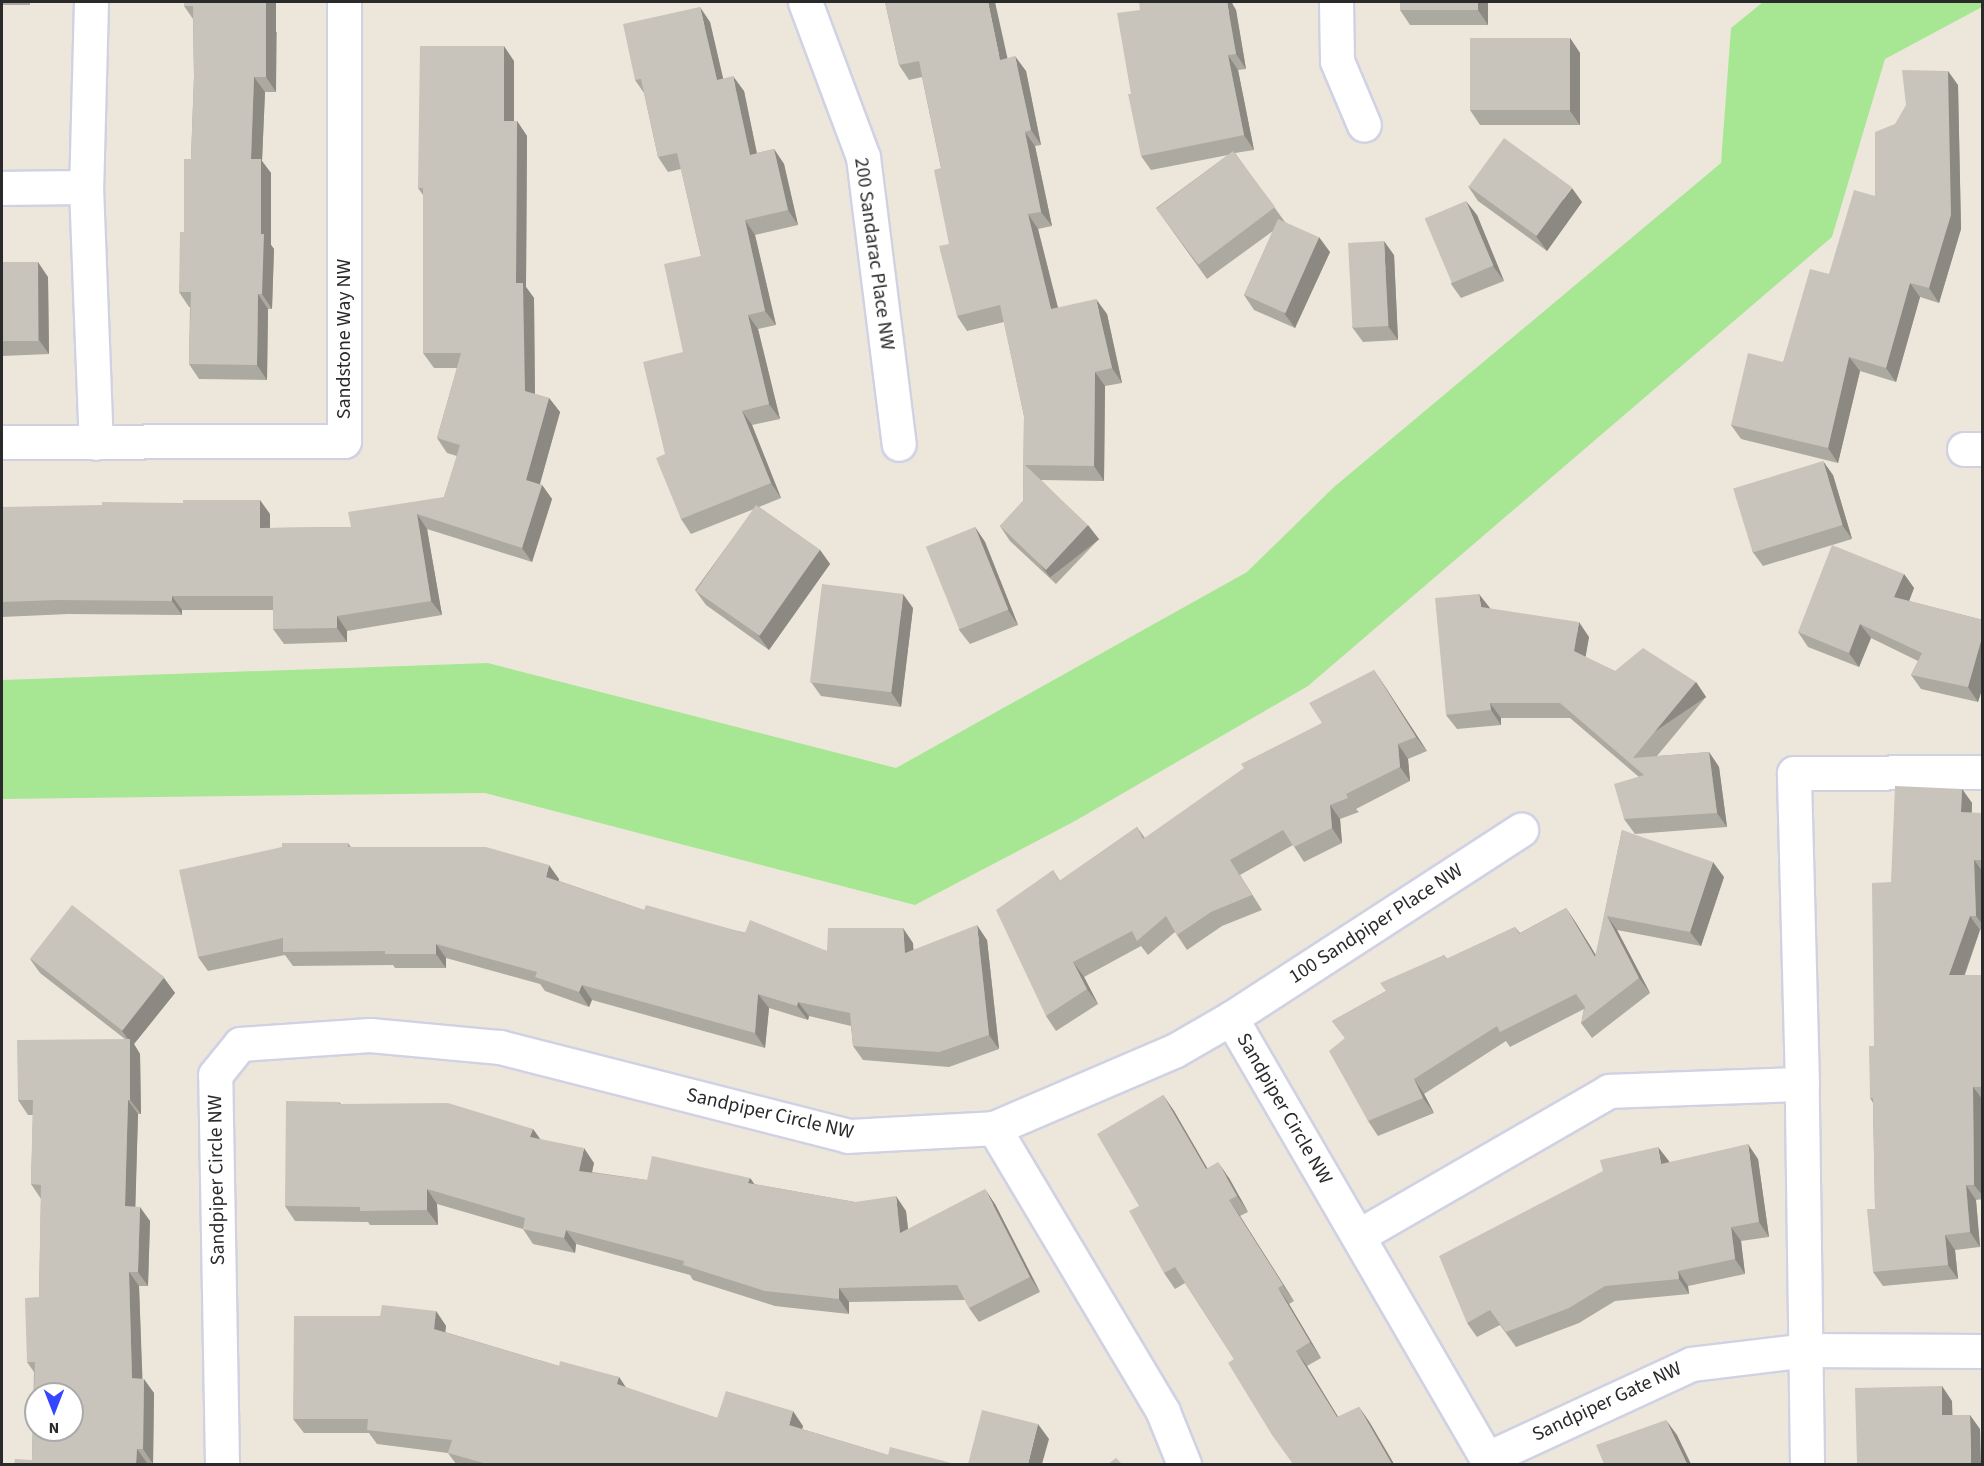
<!DOCTYPE html>
<html>
<head>
<meta charset="utf-8">
<style>
  body { margin:0 }
  #map { position:relative; width:1984px; height:1466px; overflow:hidden; background:#ede7db; font-family:"Source Sans 3",sans-serif }
  div>[style] { position:absolute }
  [style*='--x'] { left:calc(var(--x)*1px); top:calc(var(--y)*1px); width:calc(var(--w)*1px); rotate:calc(var(--a)*1deg) }
  .green>* { inset:0; background:#a7e794 }
  .roads { filter:drop-shadow(2px 0 #d0d2e4) drop-shadow(-2px 0 #d0d2e4) drop-shadow(0 2px #d0d2e4) drop-shadow(0 -2px #d0d2e4) }
  .minor>* { height:33px; margin:-16.5px; padding:0 16.5px; transform-origin:16.5px; border-radius:16.5px; background:#fff }
  .wall>* { inset:0; background:#aca9a1; transform-origin:0 0 }
  .shaded-wall>* { inset:0; background:#8c8983; transform-origin:0 0 }
  .building>* { inset:0; background:#c8c4bb; transform-origin:0 0 }
  span { translate:-50% -50%; white-space:nowrap; text-align:center; line-height:1.15; -webkit-text-stroke:4.5px #fff; paint-order:stroke }
  .street-label { font-size:20px; color:#2a2a2a }
  .frame { position:absolute; inset:0; border:3px solid #2a2a2a; pointer-events:none }
  .north { position:absolute; left:24px; top:1382px; width:60px; height:60px; box-sizing:border-box; background:#fff; border:2px solid #aaa; border-radius:50%; rotate:180deg; font-size:16px; font-weight:700; line-height:24px; text-align:center; color:#2a2a2a }
  .north::after { content:''; display:block; margin:auto; width:21px; height:27px; background:#3645ff; clip-path:polygon(50% 0,100% 100%,50% 72%,0 100%) }
</style>
</head>
<body>
<div id="map">
  <div class="green">
    <div style="clip-path:polygon(1763px 2px,1982px 2px,1982px 7px,1885px 59px,1832px 237px,1308px 686px,1075px 821px,915px 905px,485px 793px,2px 799px,2px 680px,488px 663px,896px 768px,1247px 572px,1334px 487px,1721px 163px,1731px 28px)"></div>
  </div>
  <div class="roads">
    <div class="minor">
      <div style="--x:91;--y:2;--w:185;--a:91.5"></div>
      <div style="--x:86;--y:187;--w:256;--a:87.8"></div>
      <div style="--x:805;--y:2;--w:165;--a:69.5"></div>
      <div style="--x:863;--y:157;--w:289;--a:82.9"></div>
      <div style="--x:1336;--y:2;--w:59;--a:89"></div>
      <div style="--x:1337;--y:61;--w:69;--a:67.1"></div>
      <div style="--x:2;--y:188;--w:84;--a:-0.7"></div>
      <div style="--x:2;--y:442;--w:342;--a:-0.2"></div>
      <div style="--x:344;--y:441;--w:439;--a:-90"></div>
      <div style="--x:1964;--y:449;--w:18;--a:0"></div>
      <div style="--x:1231;--y:1018;--w:516;--a:59.86"></div>
      <div style="--x:994;--y:1128;--w:330;--a:59.2"></div>
      <div style="--x:1163;--y:1412;--w:56;--a:68"></div>
      <div style="--x:1358;--y:1236;--w:290;--a:-30"></div>
      <div style="--x:1609;--y:1091;--w:193;--a:-2.1"></div>
      <div style="--x:1488;--y:1458;--w:224;--a:-24.8"></div>
      <div style="--x:1691;--y:1364;--w:116;--a:-6.9"></div>
      <div style="--x:1806;--y:1350;--w:176;--a:0.3"></div>
      <div style="--x:222;--y:1464;--w:389;--a:-91"></div>
      <div style="--x:215;--y:1075;--w:40;--a:-51"></div>
      <div style="--x:240;--y:1044;--w:130;--a:-4"></div>
      <div style="--x:370;--y:1035;--w:131;--a:5.3"></div>
      <div style="--x:500;--y:1047;--w:359;--a:14.3"></div>
      <div style="--x:848;--y:1136;--w:146;--a:-3.1"></div>
      <div style="--x:994;--y:1128;--w:196;--a:-23.2"></div>
      <div style="--x:1174;--y:1051;--w:66;--a:-30.1"></div>
      <div style="--x:1231;--y:1018;--w:346;--a:-33"></div>
      <div style="--x:1807;--y:1464;--w:380;--a:-90.8"></div>
      <div style="--x:1802;--y:1084;--w:311;--a:-91.5"></div>
      <div style="--x:1794;--y:773;--w:188;--a:-0.3"></div>
    </div>
  </div>
  <div class="wall">
    <div style="left:2px;top:2px;width:28px;height:3px"></div>
    <div style="clip-path:polygon(184px 2px,277px 32px,276px 92px,265px 92px,262px 161px,271px 173px,271px 245px,274px 249px,272px 309px,268px 309px,267px 380px,199px 379px,189px 364px,190px 307px,189px 307px,179px 292px,191px 159px,194px 76px,193px 19px,184px 6px)"></div>
    <div style="clip-path:polygon(885px 2px,1007px 58px,1026px 71px,1041px 145px,1035px 146px,1052px 226px,1038px 229px,1058px 308px,1107px 314px,1122px 383px,1105px 386px,1104px 481px,1041px 480px,1099px 539px,1056px 584px,1010px 541px,1000px 526px,1023px 501px,1024px 416px,1004px 322px,967px 331px,957px 316px,941px 168px,922px 77px,909px 80px,899px 65px)"></div>
    <div style="clip-path:polygon(1488px 2px,1488px 25px,1410px 25px,1400px 10px)"></div>
    <div style="clip-path:polygon(1233px 5px,1236px 10px,1246px 69px,1238px 70px,1254px 150px,1235px 153px,1285px 222px,1330px 252px,1295px 328px,1254px 310px,1244px 295px,1273px 231px,1207px 279px,1156px 208px,1228px 155px,1151px 170px,1141px 156px)"></div>
    <div style="clip-path:polygon(710px 22px,723px 79px,744px 91px,757px 153px,774px 149px,784px 164px,798px 225px,755px 235px,776px 325px,758px 329px,780px 419px,752px 425px,781px 498px,759px 507px,820px 550px,830px 564px,769px 650px,706px 605px,695px 590px,754px 509px,691px 534px,681px 519px,665px 454px,701px 256px,681px 169px,668px 172px,658px 157px,644px 93px,635px 80px)"></div>
    <div style="clip-path:polygon(1570px 38px,1580px 53px,1580px 125px,1480px 125px,1470px 110px)"></div>
    <div style="clip-path:polygon(514px 61px,514px 121px,517px 121px,527px 136px,526px 287px,534px 298px,535px 394px,549px 398px,560px 412px,540px 484px,542px 485px,552px 499px,532px 562px,427px 529px,442px 615px,347px 631px,347px 642px,284px 644px,273px 629px,273px 610px,182px 610px,182px 615px,68px 614px,2px 617px,2px 507px,270px 514px,270px 528px,351px 527px,444px 497px,457px 456px,447px 453px,437px 438px,457px 368px,434px 368px,423px 353px,423px 195px,418px 188px)"></div>
    <div style="clip-path:polygon(1958px 85px,1961px 229px,1939px 303px,1920px 297px,1896px 382px,1860px 371px,1838px 463px,1741px 439px,1731px 425px,1783px 362px,1829px 274px,1875px 196px,1895px 124px)"></div>
    <div style="clip-path:polygon(1468px 186px,1582px 202px,1547px 251px,1478px 201px)"></div>
    <div style="clip-path:polygon(1477px 215px,1504px 281px,1461px 298px,1451px 284px)"></div>
    <div style="clip-path:polygon(1394px 255px,1398px 340px,1363px 342px,1352px 327px)"></div>
    <div style="clip-path:polygon(2px 262px,48px 277px,49px 354px,2px 356px)"></div>
    <div style="clip-path:polygon(1833px 475px,1852px 539px,1763px 566px,1752px 551px)"></div>
    <div style="clip-path:polygon(975px 527px,985px 542px,1018px 625px,970px 644px,959px 630px)"></div>
    <div style="clip-path:polygon(1904px 574px,1914px 588px,1909px 601px,1983px 620px,1983px 686px,1978px 702px,1921px 689px,1911px 675px,1918px 661px,1871px 638px,1859px 667px,1808px 647px,1798px 632px)"></div>
    <div style="clip-path:polygon(913px 608px,901px 707px,821px 696px,811px 682px)"></div>
    <div style="clip-path:polygon(1490px 609px,1589px 637px,1585px 657px,1615px 671px,1696px 682px,1706px 697px,1657px 756px,1709px 752px,1719px 767px,1727px 827px,1635px 834px,1624px 819px,1639px 777px,1570px 718px,1501px 718px,1501px 725px,1457px 729px,1446px 715px)"></div>
    <div style="clip-path:polygon(1374px 670px,1427px 751px,1408px 759px,1410px 781px,1356px 809px,1359px 812px,1340px 819px,1342px 843px,1304px 862px,1293px 845px,1240px 875px,1262px 910px,1222px 926px,1187px 950px,1175px 932px,1148px 955px,1141px 946px,1084px 977px,1098px 1004px,1056px 1031px,1046px 1016px,1053px 870px,1060px 881px,1137px 827px,1145px 838px,1322px 723px)"></div>
    <div style="clip-path:polygon(1962px 789px,1972px 803px,1972px 813px,1983px 813px,1983px 930px,1980px 930px,1965px 975px,1983px 975px,1983px 1199px,1976px 1200px,1980px 1247px,1955px 1250px,1958px 1279px,1883px 1286px,1873px 1272px,1875px 1209px,1873px 1103px,1870px 1098px,1874px 1046px)"></div>
    <div style="clip-path:polygon(1622px 830px,1724px 877px,1701px 946px,1617px 930px,1650px 993px,1592px 1038px,1581px 1023px,1584px 1009px,1510px 1047px,1506px 1041px,1424px 1094px,1434px 1113px,1378px 1136px,1368px 1121px,1345px 1038px,1332px 1021px,1386px 991px,1444px 955px,1447px 959px,1515px 927px,1520px 933px,1566px 908px,1576px 923px,1596px 955px)"></div>
    <div style="clip-path:polygon(348px 843px,351px 847px,559px 879px,559px 881px,644px 910px,827px 951px,913px 943px,913px 950px,987px 940px,999px 1049px,949px 1067px,863px 1060px,853px 1046px,851px 1026px,809px 1016px,808px 1020px,769px 1008px,765px 1048px,592px 1000px,589px 1007px,545px 991px,540px 984px,446px 958px,446px 968px,395px 968px,393px 965px,293px 966px,285px 955px,208px 971px,198px 957px,282px 847px)"></div>
    <div style="clip-path:polygon(30px 959px,164px 978px,175px 993px,134px 1044px,140px 1054px,141px 1114px,138px 1114px,135px 1207px,150px 1221px,148px 1286px,139px 1286px,142px 1379px,154px 1393px,153px 1464px,32px 1460px,34px 1372px,27px 1362px,39px 1297px,41px 1199px,31px 1184px,33px 1115px,28px 1115px,18px 1100px,125px 1039px,40px 973px)"></div>
    <div style="clip-path:polygon(1163px 1095px,1174px 1111px,1207px 1168px,1229px 1178px,1248px 1212px,1240px 1216px,1294px 1301px,1289px 1304px,1321px 1358px,1307px 1366px,1338px 1417px,1359px 1407px,1370px 1423px,1394px 1464px,1293px 1464px,1234px 1359px,1185px 1283px,1175px 1289px,1164px 1273px,1139px 1206px)"></div>
    <div style="clip-path:polygon(339px 1102px,341px 1104px,533px 1129px,540px 1139px,594px 1163px,592px 1172px,647px 1180px,750px 1178px,754px 1184px,906px 1211px,908px 1229px,995px 1204px,1040px 1292px,979px 1322px,969px 1308px,965px 1300px,849px 1302px,849px 1314px,775px 1306px,693px 1280px,690px 1275px,576px 1244px,575px 1253px,533px 1244px,523px 1229px,437px 1204px,438px 1225px,370px 1225px,368px 1222px,295px 1221px,285px 1206px)"></div>
    <div style="clip-path:polygon(1758px 1159px,1769px 1237px,1741px 1241px,1745px 1274px,1688px 1286px,1689px 1294px,1615px 1301px,1579px 1323px,1516px 1347px,1500px 1325px,1477px 1337px,1467px 1323px,1669px 1162px)"></div>
    <div style="clip-path:polygon(436px 1311px,446px 1326px,445px 1332px,559px 1366px,619px 1377px,626px 1388px,717px 1418px,803px 1426px,802px 1429px,888px 1455px,955px 1464px,456px 1464px,448px 1453px,377px 1444px,369px 1433px,304px 1433px,293px 1419px,380px 1316px)"></div>
  </div>
  <div class="shaded-wall">
    <div style="clip-path:polygon(266px 2px,276px 2px,276px 92px,266px 77px)"></div>
    <div style="clip-path:polygon(988px 2px,995px 2px,1011px 74px,1000px 60px)"></div>
    <div style="clip-path:polygon(1227px 2px,1232px 2px,1233px 5px,1236px 10px,1246px 69px,1236px 54px)"></div>
    <div style="clip-path:polygon(1478px 2px,1488px 2px,1488px 25px,1478px 10px)"></div>
    <div style="clip-path:polygon(700px 7px,710px 22px,727px 95px,717px 80px)"></div>
    <div style="clip-path:polygon(1570px 38px,1580px 53px,1580px 125px,1570px 111px)"></div>
    <div style="clip-path:polygon(504px 46px,514px 61px,514px 136px,504px 121px)"></div>
    <div style="clip-path:polygon(1228px 55px,1238px 70px,1254px 150px,1244px 135px)"></div>
    <div style="clip-path:polygon(1015px 56px,1026px 71px,1041px 145px,1031px 130px)"></div>
    <div style="clip-path:polygon(1948px 71px,1958px 85px,1961px 229px,1939px 303px,1929px 288px)"></div>
    <div style="clip-path:polygon(733px 76px,744px 91px,760px 169px,750px 155px)"></div>
    <div style="clip-path:polygon(254px 77px,265px 92px,262px 161px,271px 173px,271px 245px,274px 249px,272px 309px,262px 294px,261px 234px,251px 159px)"></div>
    <div style="clip-path:polygon(517px 121px,527px 136px,526px 287px,534px 298px,535px 405px,525px 391px,516px 283px)"></div>
    <div style="clip-path:polygon(1025px 132px,1035px 146px,1052px 226px,1041px 212px)"></div>
    <div style="clip-path:polygon(774px 149px,784px 164px,798px 225px,788px 210px)"></div>
    <div style="clip-path:polygon(1572px 188px,1582px 202px,1547px 251px,1536px 236px)"></div>
    <div style="clip-path:polygon(1466px 201px,1477px 215px,1504px 281px,1493px 266px)"></div>
    <div style="clip-path:polygon(1028px 214px,1038px 229px,1062px 324px,1051px 309px)"></div>
    <div style="clip-path:polygon(745px 220px,755px 235px,776px 325px,765px 311px)"></div>
    <div style="clip-path:polygon(1319px 237px,1330px 252px,1295px 328px,1284px 313px)"></div>
    <div style="clip-path:polygon(1384px 241px,1394px 255px,1398px 340px,1388px 326px)"></div>
    <div style="clip-path:polygon(38px 262px,48px 277px,49px 354px,39px 340px)"></div>
    <div style="clip-path:polygon(1910px 283px,1920px 297px,1896px 382px,1886px 368px)"></div>
    <div style="clip-path:polygon(258px 294px,268px 309px,267px 380px,257px 365px)"></div>
    <div style="clip-path:polygon(1096px 299px,1107px 314px,1122px 383px,1112px 368px)"></div>
    <div style="clip-path:polygon(748px 315px,758px 329px,780px 419px,769px 404px)"></div>
    <div style="clip-path:polygon(1849px 357px,1860px 371px,1838px 463px,1828px 448px)"></div>
    <div style="clip-path:polygon(1095px 372px,1105px 386px,1104px 481px,1094px 466px)"></div>
    <div style="clip-path:polygon(549px 398px,560px 412px,537px 494px,526px 480px)"></div>
    <div style="clip-path:polygon(742px 411px,752px 425px,781px 498px,771px 483px)"></div>
    <div style="clip-path:polygon(1823px 461px,1833px 475px,1852px 539px,1842px 525px)"></div>
    <div style="clip-path:polygon(542px 485px,552px 499px,532px 562px,522px 548px)"></div>
    <div style="clip-path:polygon(260px 500px,270px 514px,270px 543px,260px 528px)"></div>
    <div style="clip-path:polygon(417px 514px,427px 529px,442px 615px,431px 601px)"></div>
    <div style="left:1088px;top:525px;width:18px;height:62px;rotate:52deg"></div>
    <div style="clip-path:polygon(975px 527px,985px 542px,1018px 625px,1008px 610px)"></div>
    <div style="clip-path:polygon(820px 550px,830px 564px,769px 650px,758px 635px)"></div>
    <div style="clip-path:polygon(1904px 574px,1914px 588px,1905px 612px,1894px 597px)"></div>
    <div style="clip-path:polygon(903px 594px,913px 608px,901px 707px,891px 692px)"></div>
    <div style="clip-path:polygon(1479px 594px,1490px 608px,1491px 622px,1481px 607px)"></div>
    <div style="clip-path:polygon(172px 596px,182px 610px,182px 615px,172px 601px)"></div>
    <div style="clip-path:polygon(337px 616px,347px 631px,347px 642px,337px 628px)"></div>
    <div style="clip-path:polygon(1579px 622px,1589px 637px,1584px 666px,1574px 651px)"></div>
    <div style="clip-path:polygon(1860px 624px,1871px 638px,1859px 667px,1849px 653px)"></div>
    <div style="clip-path:polygon(1983px 634px,1983px 686px,1978px 702px,1968px 687px)"></div>
    <div style="clip-path:polygon(1374px 670px,1384px 685px,1427px 751px,1416px 737px)"></div>
    <div style="left:1696px;top:682px;width:18px;height:99px;rotate:56deg"></div>
    <div style="clip-path:polygon(1490px 703px,1501px 718px,1501px 725px,1491px 710px)"></div>
    <div style="clip-path:polygon(1398px 744px,1408px 759px,1410px 781px,1400px 767px)"></div>
    <div style="clip-path:polygon(1709px 752px,1719px 767px,1727px 827px,1717px 813px)"></div>
    <div style="clip-path:polygon(1962px 789px,1972px 803px,1971px 827px,1961px 812px)"></div>
    <div style="clip-path:polygon(1330px 805px,1340px 819px,1342px 843px,1332px 828px)"></div>
    <div style="clip-path:polygon(1974px 860px,1983px 872px,1983px 925px,1976px 916px)"></div>
    <div style="clip-path:polygon(1713px 862px,1724px 877px,1701px 946px,1690px 932px)"></div>
    <div style="clip-path:polygon(549px 865px,559px 879px,556px 891px,546px 877px)"></div>
    <div style="clip-path:polygon(1566px 908px,1576px 923px,1606px 972px,1595px 957px)"></div>
    <div style="clip-path:polygon(1607px 916px,1617px 930px,1650px 993px,1639px 978px)"></div>
    <div style="clip-path:polygon(1970px 916px,1980px 930px,1959px 990px,1949px 975px)"></div>
    <div style="clip-path:polygon(977px 925px,987px 940px,999px 1049px,989px 1035px)"></div>
    <div style="clip-path:polygon(903px 928px,913px 943px,915px 968px,905px 953px)"></div>
    <div style="clip-path:polygon(436px 944px,446px 958px,446px 968px,436px 954px)"></div>
    <div style="clip-path:polygon(1073px 962px,1084px 977px,1098px 1004px,1087px 989px)"></div>
    <div style="clip-path:polygon(1983px 975px,1983px 1089px,1981px 1087px)"></div>
    <div style="clip-path:polygon(164px 978px,175px 993px,134px 1044px,140px 1054px,141px 1114px,130px 1100px,130px 1042px,122px 1031px)"></div>
    <div style="clip-path:polygon(582px 985px,592px 1000px,589px 1007px,579px 992px)"></div>
    <div style="clip-path:polygon(758px 994px,769px 1008px,765px 1048px,755px 1033px)"></div>
    <div style="clip-path:polygon(798px 1002px,809px 1016px,808px 1020px,797px 1006px)"></div>
    <div style="clip-path:polygon(1414px 1079px,1424px 1094px,1434px 1113px,1423px 1098px)"></div>
    <div style="clip-path:polygon(1973px 1087px,1983px 1100px,1983px 1196px,1974px 1185px)"></div>
    <div style="clip-path:polygon(1163px 1095px,1174px 1111px,1217px 1185px,1206px 1169px)"></div>
    <div style="clip-path:polygon(128px 1100px,138px 1114px,135px 1221px,125px 1206px)"></div>
    <div style="clip-path:polygon(533px 1129px,543px 1143px,530px 1137px)"></div>
    <div style="clip-path:polygon(1748px 1144px,1758px 1159px,1769px 1237px,1759px 1222px)"></div>
    <div style="clip-path:polygon(1658px 1147px,1669px 1161px,1671px 1178px,1661px 1164px)"></div>
    <div style="clip-path:polygon(584px 1148px,594px 1163px,589px 1185px,579px 1171px)"></div>
    <div style="clip-path:polygon(1218px 1162px,1229px 1178px,1248px 1212px,1237px 1196px)"></div>
    <div style="clip-path:polygon(750px 1178px,760px 1192px,748px 1183px)"></div>
    <div style="clip-path:polygon(1966px 1185px,1976px 1200px,1980px 1247px,1970px 1232px)"></div>
    <div style="clip-path:polygon(427px 1189px,437px 1204px,438px 1225px,427px 1210px)"></div>
    <div style="clip-path:polygon(985px 1189px,995px 1204px,1040px 1292px,1030px 1277px)"></div>
    <div style="clip-path:polygon(896px 1196px,906px 1211px,910px 1248px,900px 1233px)"></div>
    <div style="clip-path:polygon(1229px 1200px,1240px 1216px,1294px 1301px,1283px 1285px)"></div>
    <div style="clip-path:polygon(140px 1207px,150px 1221px,148px 1286px,138px 1272px)"></div>
    <div style="clip-path:polygon(1731px 1227px,1741px 1241px,1745px 1274px,1735px 1259px)"></div>
    <div style="clip-path:polygon(566px 1230px,576px 1244px,575px 1253px,564px 1238px)"></div>
    <div style="clip-path:polygon(1945px 1235px,1955px 1250px,1958px 1279px,1948px 1265px)"></div>
    <div style="clip-path:polygon(1678px 1271px,1688px 1286px,1689px 1294px,1679px 1279px)"></div>
    <div style="clip-path:polygon(129px 1272px,139px 1286px,143px 1393px,132px 1378px)"></div>
    <div style="clip-path:polygon(839px 1288px,849px 1302px,849px 1314px,839px 1299px)"></div>
    <div style="clip-path:polygon(1278px 1288px,1289px 1304px,1321px 1358px,1310px 1342px)"></div>
    <div style="clip-path:polygon(436px 1311px,446px 1326px,444px 1344px,434px 1329px)"></div>
    <div style="clip-path:polygon(1296px 1351px,1307px 1366px,1348px 1433px,1337px 1417px)"></div>
    <div style="clip-path:polygon(619px 1377px,629px 1392px,617px 1384px)"></div>
    <div style="clip-path:polygon(144px 1379px,154px 1393px,153px 1464px,143px 1449px)"></div>
    <div style="clip-path:polygon(1942px 1386px,1952px 1401px,1953px 1429px,1942px 1415px)"></div>
    <div style="clip-path:polygon(1359px 1407px,1370px 1423px,1394px 1464px,1392px 1464px)"></div>
    <div style="clip-path:polygon(793px 1411px,803px 1426px,799px 1440px,789px 1425px)"></div>
    <div style="clip-path:polygon(1970px 1415px,1980px 1429px,1981px 1464px,1971px 1464px)"></div>
    <div style="clip-path:polygon(1666px 1420px,1677px 1435px,1691px 1464px,1687px 1464px)"></div>
    <div style="clip-path:polygon(1038px 1424px,1049px 1439px,1042px 1464px,1028px 1464px)"></div>
    <div style="clip-path:polygon(137px 1449px,147px 1463px,147px 1464px,136px 1464px)"></div>
  </div>
  <div class="building">
    <div style="clip-path:polygon(184px 2px,266px 2px,266px 77px,254px 77px,251px 159px,261px 159px,261px 234px,264px 234px,262px 294px,258px 294px,257px 365px,189px 364px,191px 292px,179px 292px,180px 232px,184px 232px,184px 159px,191px 159px,194px 76px,193px 6px,184px 6px)"></div>
    <div style="clip-path:polygon(885px 2px,988px 2px,1000px 60px,1015px 56px,1031px 130px,1025px 132px,1041px 212px,1028px 214px,1051px 309px,1096px 299px,1112px 368px,1095px 372px,1094px 466px,1025px 465px,1088px 525px,1046px 570px,1000px 526px,1023px 501px,1024px 416px,1000px 305px,957px 316px,939px 246px,949px 244px,934px 170px,941px 168px,919px 61px,899px 65px)"></div>
    <div style="clip-path:polygon(1139px 2px,1227px 2px,1236px 54px,1228px 55px,1244px 135px,1141px 156px,1128px 94px,1131px 94px,1117px 13px,1140px 10px)"></div>
    <div style="left:1400px;top:2px;width:78px;height:8px"></div>
    <div style="clip-path:polygon(700px 7px,717px 80px,733px 76px,750px 155px,774px 149px,788px 210px,745px 220px,765px 311px,748px 315px,769px 404px,742px 411px,771px 483px,681px 519px,656px 458px,665px 454px,643px 362px,683px 352px,664px 264px,701px 256px,677px 153px,658px 157px,641px 79px,635px 80px,623px 24px)"></div>
    <div style="left:1470px;top:38px;width:100px;height:72px"></div>
    <div style="clip-path:polygon(420px 46px,504px 46px,504px 121px,517px 121px,516px 283px,523px 283px,525px 391px,549px 398px,526px 480px,542px 485px,522px 548px,417px 514px,431px 601px,337px 616px,337px 628px,273px 629px,273px 596px,172px 596px,172px 601px,57px 600px,2px 602px,2px 507px,102px 505px,102px 502px,183px 503px,183px 500px,260px 500px,260px 528px,351px 527px,348px 512px,444px 497px,460px 445px,437px 438px,461px 353px,423px 353px,423px 188px,418px 188px)"></div>
    <div style="clip-path:polygon(1902px 70px,1948px 71px,1951px 215px,1929px 288px,1910px 283px,1886px 368px,1849px 357px,1828px 448px,1731px 425px,1748px 353px,1783px 362px,1810px 269px,1829px 274px,1854px 190px,1875px 196px,1875px 132px,1895px 124px,1906px 105px)"></div>
    <div style="left:1504px;top:138px;width:84px;height:60px;rotate:36deg"></div>
    <div style="left:1233px;top:151px;width:70px;height:96px;rotate:53deg"></div>
    <div style="left:1466px;top:201px;width:70px;height:45px;rotate:67deg"></div>
    <div style="left:1278px;top:219px;width:45px;height:83px;rotate:24deg"></div>
    <div style="left:1384px;top:241px;width:85px;height:36px;rotate:87deg"></div>
    <div style="left:2px;top:262px;width:36px;height:79px"></div>
    <div style="left:1823px;top:461px;width:67px;height:94px;rotate:73deg"></div>
    <div style="left:756px;top:505px;width:78px;height:105px;rotate:35deg"></div>
    <div style="left:975px;top:527px;width:89px;height:53px;rotate:68deg"></div>
    <div style="clip-path:polygon(1832px 545px,1904px 574px,1894px 597px,1983px 620px,1983px 634px,1968px 687px,1911px 675px,1922px 653px,1860px 624px,1849px 653px,1798px 632px)"></div>
    <div style="left:822px;top:584px;width:82px;height:99px;rotate:7deg"></div>
    <div style="clip-path:polygon(1479px 594px,1481px 607px,1579px 622px,1574px 651px,1615px 671px,1643px 648px,1696px 682px,1633px 758px,1709px 752px,1717px 813px,1624px 819px,1614px 784px,1644px 775px,1560px 703px,1490px 703px,1491px 710px,1446px 715px,1435px 598px)"></div>
    <div style="clip-path:polygon(1374px 670px,1416px 737px,1398px 744px,1400px 767px,1346px 794px,1348px 798px,1330px 805px,1332px 828px,1294px 847px,1283px 830px,1230px 860px,1252px 895px,1211px 912px,1177px 935px,1166px 916px,1137px 941px,1132px 931px,1073px 962px,1087px 989px,1046px 1016px,996px 910px,1053px 870px,1059px 881px,1137px 827px,1143px 839px,1244px 768px,1241px 764px,1322px 723px,1309px 703px)"></div>
    <div style="clip-path:polygon(1895px 786px,1962px 789px,1961px 812px,1983px 813px,1981px 860px,1974px 860px,1976px 916px,1970px 916px,1949px 975px,1982px 975px,1981px 1087px,1973px 1087px,1974px 1185px,1966px 1185px,1970px 1232px,1945px 1235px,1948px 1265px,1873px 1272px,1867px 1209px,1875px 1209px,1873px 1098px,1870px 1098px,1869px 1046px,1874px 1046px,1872px 883px,1891px 882px)"></div>
    <div style="clip-path:polygon(1622px 830px,1713px 862px,1690px 932px,1607px 916px,1639px 978px,1581px 1023px,1585px 1007px,1576px 994px,1500px 1032px,1497px 1026px,1414px 1079px,1423px 1098px,1368px 1121px,1329px 1051px,1345px 1038px,1332px 1021px,1386px 991px,1380px 983px,1444px 955px,1446px 959px,1515px 927px,1519px 934px,1566px 908px,1595px 957px)"></div>
    <div style="clip-path:polygon(282px 843px,348px 843px,348px 847px,486px 847px,549px 865px,546px 877px,644px 910px,646px 905px,745px 933px,750px 920px,827px 951px,828px 928px,903px 928px,905px 953px,977px 925px,989px 1035px,939px 1052px,853px 1046px,850px 1013px,798px 1002px,797px 1006px,758px 994px,755px 1033px,582px 985px,579px 992px,535px 977px,537px 972px,436px 944px,436px 954px,385px 954px,385px 951px,283px 952px,283px 938px,198px 957px,179px 870px,282px 847px)"></div>
    <div style="left:72px;top:905px;width:117px;height:68px;rotate:38deg"></div>
    <div style="clip-path:polygon(evenodd,130px 1039px,130px 1100px,128px 1100px,125px 1206px,140px 1207px,138px 1272px,129px 1272px,132px 1378px,144px 1379px,143px 1449px,137px 1449px,136px 1464px,14px 1464px,15px 1459px,32px 1460px,35px 1362px,27px 1362px,25px 1298px,39px 1297px,41px 1185px,31px 1184px,33px 1100px,18px 1100px,17px 1040px,130px 1039px,36px 1394px,72px 1394px,72px 1430px,36px 1430px,36px 1394px)"></div>
    <div style="clip-path:polygon(1163px 1095px,1206px 1169px,1218px 1162px,1237px 1196px,1229px 1200px,1283px 1285px,1278px 1288px,1310px 1342px,1296px 1351px,1337px 1417px,1359px 1407px,1392px 1464px,1293px 1464px,1272px 1435px,1228px 1363px,1234px 1359px,1175px 1267px,1164px 1273px,1129px 1211px,1139px 1206px,1097px 1134px)"></div>
    <div style="clip-path:polygon(286px 1101px,339px 1102px,339px 1104px,448px 1103px,533px 1129px,530px 1137px,584px 1148px,579px 1171px,647px 1180px,652px 1156px,750px 1178px,748px 1183px,855px 1202px,896px 1196px,900px 1233px,985px 1189px,1030px 1277px,969px 1308px,957px 1285px,839px 1288px,839px 1299px,765px 1291px,683px 1265px,684px 1261px,566px 1230px,564px 1238px,523px 1229px,525px 1218px,427px 1189px,427px 1210px,360px 1211px,360px 1207px,285px 1206px)"></div>
    <div style="clip-path:polygon(1748px 1144px,1759px 1222px,1731px 1227px,1735px 1259px,1678px 1271px,1679px 1279px,1605px 1286px,1569px 1308px,1506px 1332px,1490px 1310px,1467px 1323px,1439px 1256px,1603px 1171px,1600px 1160px,1658px 1147px,1661px 1164px)"></div>
    <div style="clip-path:polygon(382px 1305px,436px 1311px,434px 1329px,559px 1366px,560px 1361px,619px 1377px,617px 1384px,717px 1418px,726px 1391px,793px 1411px,789px 1425px,888px 1455px,890px 1447px,955px 1464px,487px 1464px,448px 1453px,452px 1440px,367px 1430px,368px 1419px,293px 1419px,294px 1316px,380px 1316px)"></div>
    <div style="clip-path:polygon(1942px 1386px,1942px 1415px,1970px 1415px,1971px 1464px,1857px 1464px,1855px 1388px)"></div>
    <div style="clip-path:polygon(982px 1410px,1038px 1424px,1028px 1464px,968px 1464px)"></div>
    <div style="clip-path:polygon(1666px 1420px,1687px 1464px,1604px 1464px,1596px 1445px)"></div>
    <div style="clip-path:polygon(1116px 1458px,1122px 1464px,1108px 1464px)"></div>
  </div>
  <div class="street-label">
    <span style="left:874px;top:254px;rotate:82deg">200 Sandarac Place NW</span>
    <span style="left:344px;top:339px;rotate:-90deg">Sandstone Way NW</span>
    <span style="left:1376px;top:924px;rotate:-33deg">100 Sandpiper Place NW</span>
    <span style="left:1284px;top:1109px;rotate:60deg">Sandpiper Circle NW</span>
    <span style="left:770px;top:1114px;rotate:13deg">Sandpiper Circle NW</span>
    <span style="left:217px;top:1180px;rotate:-91deg">Sandpiper Circle NW</span>
    <span style="left:1607px;top:1402px;rotate:-25deg">Sandpiper Gate NW</span>
  </div>
  <div class="frame"></div>
  <div class="north">N</div>
</div>
</body>
</html>
